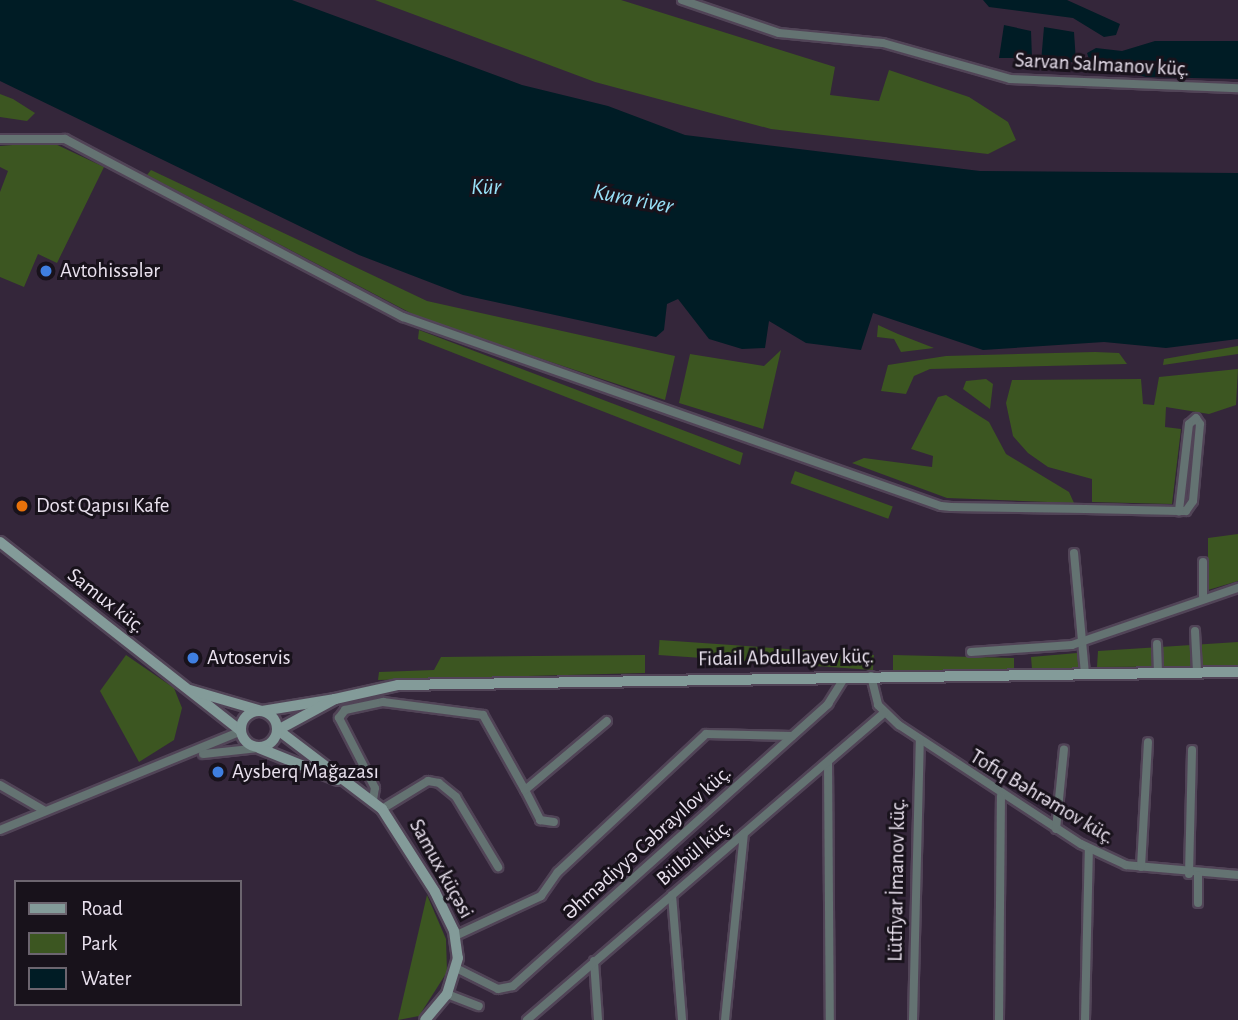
<!DOCTYPE html>
<html>
<head>
<meta charset="utf-8">
<style>
  body { margin:0 }
  #map { position:relative; width:1238px; height:1020px; overflow:hidden; background:#34263a; font-family:"Alegreya Sans",sans-serif }
  div>[style] { position:absolute }
  [style*='--x'] { left:calc(var(--x)*1px); top:calc(var(--y)*1px); width:calc(var(--w)*1px); rotate:calc(var(--a)*1deg) }
  .green>* { inset:0; background:#3c5621; transform-origin:0 0 }
  .water>* { inset:0; background:#001c25 }
  .roads { filter:drop-shadow(2px 0 #514457) drop-shadow(-2px 0 #514457) drop-shadow(0 2px #514457) drop-shadow(0 -2px #514457) }
  .street>* { height:8px; margin:-4px; padding:0 4px; transform-origin:4px; border-radius:4px; background:#647372 }
  .secondary>* { height:10px; margin:-5px; padding:0 5px; transform-origin:5px; border-radius:5px; background:#839b99 }
  .secondary>.ring { margin:-5px; padding:0; box-sizing:content-box; background:none; border:10px solid #839b99; border-radius:50% }
  .dots>* { width:19px; height:19px; translate:-50% -50%; box-sizing:border-box; border:4px solid #18121b; border-radius:50% }
  span { translate:-50% -50%; white-space:nowrap; text-align:center; line-height:1.15; -webkit-text-stroke:6px #18121b; paint-order:stroke }
  .street-label { font-size:21px; color:#e9e1ee }
  .poi-label { font-size:21px; color:#e9e1ee }
  .left { translate:0 -50%; text-align:left }
  .water-label { font-size:23px; color:#98e0f7; font-style:italic }
  .legend { position:absolute; left:14px; top:880px; width:228px; height:126px; box-sizing:border-box; background:#18121b; border:2px solid #6c656f; margin:0; padding:9px 12px; list-style:none; font-size:21px; color:#e9e1ee }
  .legend li { display:flex; align-items:center; gap:14px; height:35px }
  .legend b { width:35px; border:2px solid #6c656f }
</style>
</head>
<body>
<div id="map">
  <div class="green">
    <div style="clip-path:polygon(375px 0,621px 0,835px 67px,830px 95px,879px 101px,889px 70px,969px 97px,1008px 122px,1016px 140px,988px 154px,771px 129px,595px 82px)"></div>
    <div style="clip-path:polygon(0 94px,13px 99px,35px 113px,27px 121px,0 117px)"></div>
    <div style="clip-path:polygon(51px 142px,104px 167px,57px 263px,38px 254px,24px 287px,0 277px,0 192px,8px 171px,0 167px,0 146px)"></div>
    <div style="clip-path:polygon(151px 170px,427px 301px,675px 356px,665px 400px,422px 319px,147px 175px)"></div>
    <div style="clip-path:polygon(878px 325px,898px 334px,934px 348px,901px 352px,894px 339px,877px 337px)"></div>
    <div style="clip-path:polygon(419px 330px,743px 453px,740px 465px,418px 339px)"></div>
    <div style="clip-path:polygon(1238px 346px,1238px 354px,1163px 365px,1164px 359px)"></div>
    <div style="clip-path:polygon(781px 350px,763px 429px,679px 403px,690px 354px,764px 366px)"></div>
    <div style="clip-path:polygon(1095px 352px,1119px 353px,1127px 364px,930px 369px,914px 376px,906px 394px,881px 391px,888px 365px,946px 356px)"></div>
    <div style="clip-path:polygon(1238px 369px,1236px 405px,1209px 414px,1166px 407px,1165px 427px,1181px 429px,1172px 504px,1092px 502px,1092px 479px,1048px 467px,1028px 453px,1013px 436px,1006px 403px,1012px 380px,1141px 379px,1143px 404px,1154px 405px,1159px 377px)"></div>
    <div style="clip-path:polygon(986px 379px,993px 384px,990px 409px,963px 389px,966px 381px)"></div>
    <div style="clip-path:polygon(946px 395px,989px 422px,1006px 454px,1069px 492px,1074px 503px,947px 498px,852px 463px,864px 458px,932px 467px,933px 456px,911px 449px,938px 397px)"></div>
    <div style="left:795px;top:471px;width:104px;height:13px;rotate:20deg"></div>
    <div style="clip-path:polygon(1238px 534px,1238px 581px,1208px 590px,1208px 538px)"></div>
    <div style="clip-path:polygon(1238px 642px,1238px 666px,1097px 667px,1098px 651px)"></div>
    <div style="clip-path:polygon(1077px 653px,1079px 668px,1032px 669px,1031px 657px)"></div>
    <div style="clip-path:polygon(126px 655px,174px 688px,182px 708px,174px 740px,139px 762px,100px 691px)"></div>
    <div style="clip-path:polygon(645px 655px,645px 673px,378px 680px,379px 672px,434px 670px,441px 657px)"></div>
    <div style="left:874px;top:655px;width:15px;height:215px;rotate:94deg"></div>
    <div style="clip-path:polygon(893px 655px,1014px 658px,1014px 670px,893px 671px)"></div>
    <div style="clip-path:polygon(427px 895px,446px 939px,447px 972px,419px 1016px,398px 1020px)"></div>
  </div>
  <div class="water">
    <div style="clip-path:polygon(0 0,292px 0,522px 85px,608px 106px,685px 135px,980px 171px,1238px 173px,1238px 339px,1166px 348px,1104px 342px,983px 350px,873px 313px,861px 350px,806px 343px,769px 321px,765px 348px,742px 349px,709px 339px,678px 299px,667px 304px,664px 330px,656px 337px,463px 295px,359px 255px,0 81px)"></div>
    <div style="clip-path:polygon(1067px 0,1120px 24px,1116px 35px,1104px 37px,1073px 18px,989px 7px,983px 0)"></div>
    <div style="clip-path:polygon(1004px 25px,1031px 31px,1032px 58px,999px 58px)"></div>
    <div style="clip-path:polygon(1044px 27px,1074px 32px,1076px 62px,1041px 62px)"></div>
    <div style="clip-path:polygon(1155px 41px,1238px 41px,1238px 79px,1146px 77px,1090px 62px,1087px 53px,1096px 48px,1122px 51px)"></div>
  </div>
  <div class="roads">
    <div class="street">
      <div style="--x:682;--y:0;--w:102;--a:18.8"></div>
      <div style="--x:779;--y:33;--w:104;--a:5.5"></div>
      <div style="--x:883;--y:43;--w:132;--a:15.8"></div>
      <div style="--x:1010;--y:79;--w:228;--a:2.3"></div>
      <div style="--x:0;--y:139;--w:65;--a:0"></div>
      <div style="--x:65;--y:139;--w:382;--a:27.8"></div>
      <div style="--x:403;--y:317;--w:570;--a:19.36"></div>
      <div style="--x:941;--y:506;--w:10;--a:6"></div>
      <div style="--x:951;--y:507;--w:134;--a:0.9"></div>
      <div style="--x:1085;--y:509;--w:94;--a:1.2"></div>
      <div style="--x:1179;--y:511;--w:7;--a:0"></div>
      <div style="--x:1186;--y:511;--w:12;--a:-55"></div>
      <div style="--x:1193;--y:501;--w:77;--a:-84.8"></div>
      <div style="--x:1200;--y:424;--w:7;--a:-124"></div>
      <div style="--x:1196;--y:418;--w:9;--a:139"></div>
      <div style="--x:1189;--y:424;--w:88;--a:96.6"></div>
      <div style="--x:1074;--y:553;--w:121;--a:84.8"></div>
      <div style="--x:1203;--y:562;--w:37;--a:90"></div>
      <div style="--x:1195;--y:631;--w:41;--a:87.2"></div>
      <div style="--x:1157;--y:644;--w:28;--a:88"></div>
      <div style="--x:971;--y:652;--w:101;--a:-4"></div>
      <div style="--x:1072;--y:645;--w:176;--a:-19"></div>
      <div style="--x:871;--y:676;--w:30;--a:76"></div>
      <div style="--x:878;--y:705;--w:29;--a:44"></div>
      <div style="--x:899;--y:725;--w:217;--a:33.2"></div>
      <div style="--x:1081;--y:844;--w:50;--a:25"></div>
      <div style="--x:1126;--y:865;--w:112;--a:5.1"></div>
      <div style="--x:203;--y:754;--w:56;--a:-6.1"></div>
      <div style="--x:828;--y:762;--w:258;--a:89.6"></div>
      <div style="--x:0;--y:785;--w:52;--a:30"></div>
      <div style="--x:525;--y:790;--w:34;--a:63"></div>
      <div style="--x:540;--y:820;--w:14;--a:8"></div>
      <div style="--x:373;--y:800;--w:12;--a:-81"></div>
      <div style="--x:375;--y:788;--w:79;--a:-117.2"></div>
      <div style="--x:339;--y:718;--w:10;--a:-53"></div>
      <div style="--x:345;--y:710;--w:39;--a:-12"></div>
      <div style="--x:383;--y:702;--w:101;--a:7.4"></div>
      <div style="--x:483;--y:715;--w:86;--a:60.8"></div>
      <div style="--x:525;--y:790;--w:107;--a:-40.1"></div>
      <div style="--x:382;--y:809;--w:54;--a:-31.3"></div>
      <div style="--x:428;--y:781;--w:11;--a:10"></div>
      <div style="--x:439;--y:783;--w:22;--a:39"></div>
      <div style="--x:456;--y:797;--w:82;--a:59"></div>
      <div style="--x:1056;--y:829;--w:80;--a:-84.3"></div>
      <div style="--x:0;--y:830;--w:261;--a:-22.3"></div>
      <div style="--x:1141;--y:867;--w:125;--a:-86.8"></div>
      <div style="--x:1189;--y:874;--w:124;--a:-88.6"></div>
      <div style="--x:1198;--y:875;--w:28;--a:90"></div>
      <div style="--x:672;--y:895;--w:125;--a:85.4"></div>
      <div style="--x:455;--y:936;--w:95;--a:-24.9"></div>
      <div style="--x:541;--y:896;--w:29;--a:-55"></div>
      <div style="--x:558;--y:872;--w:202;--a:-43"></div>
      <div style="--x:706;--y:734;--w:86;--a:1.3"></div>
      <div style="--x:594;--y:961;--w:59;--a:86.1"></div>
      <div style="--x:456;--y:968;--w:47;--a:26.6"></div>
      <div style="--x:498;--y:989;--w:15;--a:-11"></div>
      <div style="--x:513;--y:986;--w:423;--a:-41.8"></div>
      <div style="--x:828;--y:704;--w:31;--a:-58"></div>
      <div style="--x:447;--y:994;--w:34;--a:21"></div>
      <div style="--x:527;--y:1020;--w:471;--a:-40.7"></div>
      <div style="--x:725;--y:1020;--w:187;--a:-84.2"></div>
      <div style="--x:913;--y:1020;--w:280;--a:-88.6"></div>
      <div style="--x:999;--y:1020;--w:224;--a:-89.5"></div>
      <div style="--x:1085;--y:1020;--w:171;--a:-88.7"></div>
    </div>
    <div class="secondary">
      <div style="--x:0;--y:542;--w:306;--a:38.1"></div>
      <div style="--x:190;--y:690;--w:75;--a:16.3"></div>
      <div style="--x:262;--y:711;--w:74;--a:-9.3"></div>
      <div style="--x:335;--y:699;--w:65;--a:151.5"></div>
      <div style="--x:278;--y:730;--w:131;--a:37.2"></div>
      <div style="--x:382;--y:809;--w:98;--a:57.4"></div>
      <div style="--x:435;--y:892;--w:43;--a:64"></div>
      <div style="--x:454;--y:931;--w:27;--a:82"></div>
      <div style="--x:458;--y:958;--w:38;--a:107"></div>
      <div style="--x:447;--y:994;--w:34;--a:130"></div>
      <div style="--x:335;--y:699;--w:65;--a:-12.5"></div>
      <div style="--x:398;--y:685;--w:840;--a:-0.89"></div>
      <div class="ring" style="left:241px;top:711px;width:26px;height:26px"></div>
      <div style="--x:259;--y:748;--w:85;--a:22.1"></div>
    </div>
  </div>
  <div class="dots">
    <div style="left:46px;top:271px;background:#3f7fe0"></div>
    <div style="left:22px;top:506px;background:#e8710a"></div>
    <div style="left:193px;top:658px;background:#3f7fe0"></div>
    <div style="left:218px;top:772px;background:#3f7fe0"></div>
  </div>
  <div class="street-label">
    <span style="left:1102px;top:65px;rotate:3deg">Sarvan Salmanov küç.</span>
    <span style="left:106px;top:601px;rotate:38deg">Samux küç.</span>
    <span style="left:786px;top:658px;rotate:-1deg">Fidail Abdullayev küç.</span>
    <span style="left:1042px;top:797px;rotate:31deg">Tofiq Bəhrəmov küç.</span>
    <span style="left:647px;top:843px;rotate:-42deg">Əhmədiyyə Cəbrayılov küç.</span>
    <span style="left:694px;top:853px;rotate:-40deg">Bülbül küç.</span>
    <span style="left:441px;top:869px;rotate:61deg">Samux küçəsi</span>
    <span style="left:897px;top:880px;rotate:-89deg">Lütfiyar İmanov küç.</span>
  </div>
  <div class="poi-label">
    <span class="left" style="left:60px;top:271px">Avtohissələr</span>
    <span class="left" style="left:36px;top:506px">Dost Qapısı Kafe</span>
    <span class="left" style="left:207px;top:658px">Avtoservis</span>
    <span class="left" style="left:232px;top:772px">Aysberq Mağazası</span>
  </div>
  <div class="water-label">
    <span style="left:486px;top:188px">Kür</span>
    <span style="left:633px;top:200px;rotate:11deg">Kura river</span>
  </div>
  <ul class="legend">
  <li><b style="height:9px;background:#839b99"></b>Road</li>
  <li><b style="height:19px;background:#3c5621"></b>Park</li>
  <li><b style="height:19px;background:#001c25"></b>Water</li>
  </ul>
</div>
</body>
</html>
